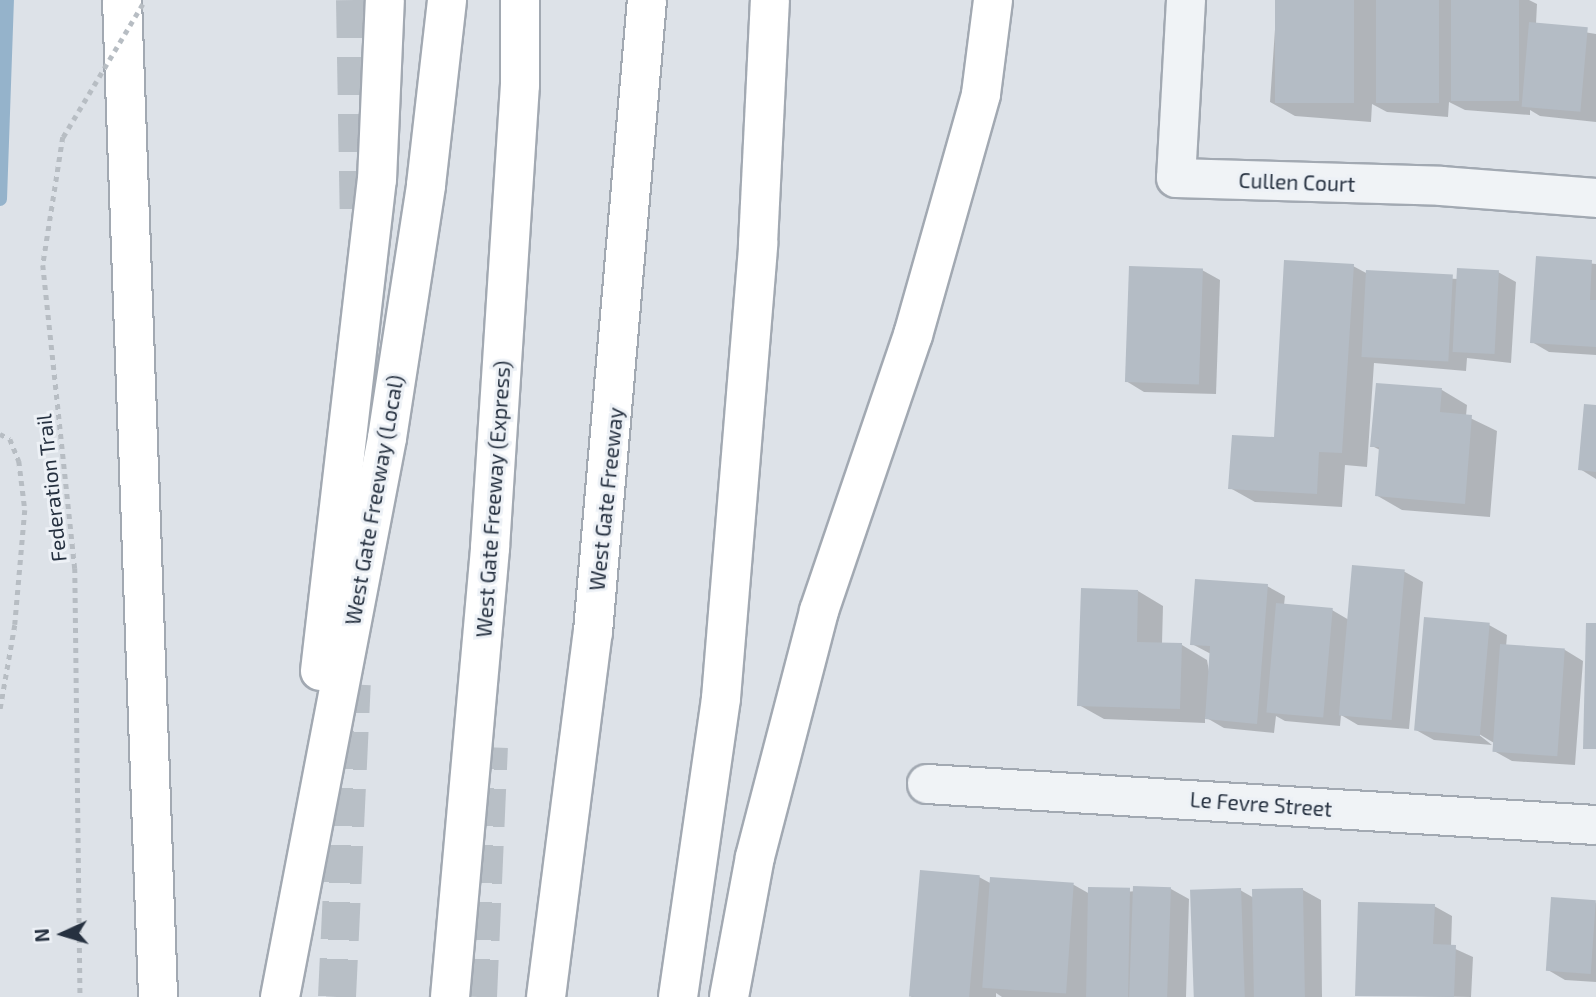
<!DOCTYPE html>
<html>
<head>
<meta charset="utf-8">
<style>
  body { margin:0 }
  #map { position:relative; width:1596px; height:997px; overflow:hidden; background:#dde2e8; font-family:"Exo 2",sans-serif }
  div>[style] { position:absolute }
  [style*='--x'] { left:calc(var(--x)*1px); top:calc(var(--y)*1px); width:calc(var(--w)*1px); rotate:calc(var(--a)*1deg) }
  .shadow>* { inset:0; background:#0003 }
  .stream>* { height:14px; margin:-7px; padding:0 7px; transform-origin:7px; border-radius:7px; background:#95b3cb }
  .building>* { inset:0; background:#b4bcc5; transform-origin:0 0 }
  .motorway-tunnel>* { height:38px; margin-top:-19px; transform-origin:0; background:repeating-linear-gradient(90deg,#b8bfc6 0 38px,transparent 0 57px) }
  .path>* { height:4.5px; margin-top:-2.25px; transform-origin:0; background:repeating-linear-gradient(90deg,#b7bdc3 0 5px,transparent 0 10px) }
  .roads { filter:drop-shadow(2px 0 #a2a9b2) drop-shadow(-2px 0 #a2a9b2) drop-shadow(0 2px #a2a9b2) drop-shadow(0 -2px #a2a9b2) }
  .minor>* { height:38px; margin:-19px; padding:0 19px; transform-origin:19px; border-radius:19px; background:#f0f3f6 }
  .motorway>* { height:38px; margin:-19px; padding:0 19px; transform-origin:19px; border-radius:19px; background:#fff }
  .path-bridge>* { height:4.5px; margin-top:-2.25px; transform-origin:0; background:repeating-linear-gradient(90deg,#b7bdc3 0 5px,transparent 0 10px) }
  span { translate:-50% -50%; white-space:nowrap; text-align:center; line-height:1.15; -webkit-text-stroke:6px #edf1f6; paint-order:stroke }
  .street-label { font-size:21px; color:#263140 }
  .north { position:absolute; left:28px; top:899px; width:70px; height:70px; -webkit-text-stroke:5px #edf1f6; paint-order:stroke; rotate:266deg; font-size:19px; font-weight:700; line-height:28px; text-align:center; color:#263140 }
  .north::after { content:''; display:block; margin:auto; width:24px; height:32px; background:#263140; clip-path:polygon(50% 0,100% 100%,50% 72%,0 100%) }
</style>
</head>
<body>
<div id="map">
  <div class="shadow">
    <div style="clip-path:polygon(1277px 0,1529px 0,1537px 4px,1536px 24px,1596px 34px,1596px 122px,1540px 116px,1530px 110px,1530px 115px,1465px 110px,1449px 102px,1448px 117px,1387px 112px,1372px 104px,1371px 122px,1295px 116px,1270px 102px)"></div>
    <div style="clip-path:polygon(1537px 258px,1596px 264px,1596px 355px,1549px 352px,1532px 342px)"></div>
    <div style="clip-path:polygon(1353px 266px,1368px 274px,1458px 279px,1498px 272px,1516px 282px,1511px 363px,1467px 358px,1466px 371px,1374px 363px,1367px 467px,1345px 465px,1342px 507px,1255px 502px,1230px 488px,1276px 439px)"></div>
    <div style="clip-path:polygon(1202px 270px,1220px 280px,1216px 394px,1144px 392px,1126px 381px)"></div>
    <div style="clip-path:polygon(1377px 385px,1442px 390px,1467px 405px,1466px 416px,1497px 431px,1490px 517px,1402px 510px,1376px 495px,1380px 450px,1372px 446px)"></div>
    <div style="clip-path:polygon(1596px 407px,1596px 479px,1580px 469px)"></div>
    <div style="clip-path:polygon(1354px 567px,1405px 572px,1423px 582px,1409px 729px,1358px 725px,1341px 715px,1340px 726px,1285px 721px,1276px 716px,1274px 733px,1224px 728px,1205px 717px,1205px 723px,1104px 719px,1079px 705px,1138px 591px,1163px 606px,1162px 644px,1182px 645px,1207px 660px,1210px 677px,1211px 654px,1192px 644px,1267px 586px,1285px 596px,1284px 605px,1332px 610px,1349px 620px)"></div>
    <div style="clip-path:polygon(1489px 625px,1507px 635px,1506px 647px,1565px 650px,1583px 661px,1575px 765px,1512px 761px,1494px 751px,1494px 743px,1474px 731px,1492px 745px,1434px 740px,1416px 730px)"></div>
    <div style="clip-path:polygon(979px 877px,992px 884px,992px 879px,1074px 885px,1090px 894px,1171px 889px,1189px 899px,1186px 997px,1002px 997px,996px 993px,996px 997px,911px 997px)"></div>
    <div style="clip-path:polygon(1240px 890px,1254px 898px,1303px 890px,1321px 900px,1322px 997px,1195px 997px)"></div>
    <div style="clip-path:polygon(1596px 902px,1596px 982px,1565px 980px,1548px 970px)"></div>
    <div style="clip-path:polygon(1434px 906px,1452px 916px,1451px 947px,1473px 957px,1471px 997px,1357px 995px)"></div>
  </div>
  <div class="stream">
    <div style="--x:0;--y:199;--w:199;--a:-88"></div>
  </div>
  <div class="building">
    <div style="left:1275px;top:0;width:79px;height:103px"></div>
    <div style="left:1376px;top:0;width:63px;height:103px"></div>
    <div style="left:1451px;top:0;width:68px;height:101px"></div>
    <div style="left:1529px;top:22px;width:59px;height:85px;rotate:5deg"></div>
    <div style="clip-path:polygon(1536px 256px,1592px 260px,1590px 300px,1596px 300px,1596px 347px,1530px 343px)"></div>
    <div style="clip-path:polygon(1284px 260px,1354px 264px,1342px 453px,1319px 452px,1317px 494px,1228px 489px,1232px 435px,1274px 437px)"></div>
    <div style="left:1129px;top:266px;width:74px;height:116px;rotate:2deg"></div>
    <div style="left:1457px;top:268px;width:42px;height:84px;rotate:3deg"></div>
    <div style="left:1366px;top:270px;width:87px;height:87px;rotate:3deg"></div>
    <div style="clip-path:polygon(1376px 383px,1442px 388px,1440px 412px,1472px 415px,1465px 504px,1375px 496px,1379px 447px,1370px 447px)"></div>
    <div style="clip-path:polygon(1584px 404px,1596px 405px,1596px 472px,1578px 470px)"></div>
    <div style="left:1352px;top:565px;width:53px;height:151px;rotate:5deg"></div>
    <div style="clip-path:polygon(1195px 579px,1268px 584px,1257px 724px,1205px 719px,1210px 646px,1190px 645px)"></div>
    <div style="clip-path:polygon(1081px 588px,1138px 590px,1137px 642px,1182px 643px,1180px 709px,1077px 706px)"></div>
    <div style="left:1276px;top:603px;width:57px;height:110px;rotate:5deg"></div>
    <div style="left:1424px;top:617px;width:66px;height:114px;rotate:5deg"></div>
    <div style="clip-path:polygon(1586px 623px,1596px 623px,1596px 749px,1583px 749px)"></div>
    <div style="left:1500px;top:644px;width:65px;height:108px;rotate:4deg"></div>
    <div style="left:920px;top:870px;width:60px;height:127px;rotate:5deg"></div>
    <div style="left:990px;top:877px;width:84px;height:111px;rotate:4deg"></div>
    <div style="left:1133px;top:886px;width:38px;height:111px;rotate:2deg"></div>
    <div style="left:1088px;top:887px;width:42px;height:110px;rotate:1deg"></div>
    <div style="left:1241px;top:888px;width:109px;height:51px;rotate:88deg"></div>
    <div style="left:1303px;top:888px;width:109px;height:51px;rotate:89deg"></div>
    <div style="left:1551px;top:897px;width:45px;height:74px;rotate:4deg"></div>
    <div style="clip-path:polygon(1358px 902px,1435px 904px,1433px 944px,1456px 945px,1454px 997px,1355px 996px)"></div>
  </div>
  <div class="motorway-tunnel">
    <div style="--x:355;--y:0;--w:226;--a:89"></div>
    <div style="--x:337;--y:997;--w:313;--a:-87.3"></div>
    <div style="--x:478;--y:997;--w:250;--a:-87.5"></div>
  </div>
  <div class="path">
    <div style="--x:63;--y:137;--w:130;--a:98.9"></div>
    <div style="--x:43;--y:265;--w:305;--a:84"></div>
    <div style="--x:75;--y:568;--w:429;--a:89.3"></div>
    <div style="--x:0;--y:434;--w:11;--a:27"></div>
    <div style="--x:10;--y:439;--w:24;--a:68"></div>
    <div style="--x:19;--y:461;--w:49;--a:83"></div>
    <div style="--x:25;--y:510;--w:115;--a:95"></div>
    <div style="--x:15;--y:625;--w:87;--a:99.9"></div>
  </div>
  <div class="roads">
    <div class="minor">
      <div style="--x:1186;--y:0;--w:178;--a:93.2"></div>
      <div style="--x:1176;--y:178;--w:265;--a:1.7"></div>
      <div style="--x:1441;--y:186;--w:155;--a:4.4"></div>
      <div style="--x:927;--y:784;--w:670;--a:3.51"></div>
    </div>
    <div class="motorway">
      <div style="--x:122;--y:0;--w:998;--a:87.93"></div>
      <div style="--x:320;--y:671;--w:494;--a:-83.4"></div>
      <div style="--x:377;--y:180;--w:180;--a:-87.5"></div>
      <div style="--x:280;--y:997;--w:569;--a:-79.16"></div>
      <div style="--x:387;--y:438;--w:256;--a:-81.2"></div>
      <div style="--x:426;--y:185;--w:186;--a:-83.5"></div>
      <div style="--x:450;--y:997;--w:451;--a:-84.9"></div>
      <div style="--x:490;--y:548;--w:464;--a:-86.3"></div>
      <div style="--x:520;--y:85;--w:85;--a:-90"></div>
      <div style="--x:546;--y:997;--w:368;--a:-82.7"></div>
      <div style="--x:593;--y:632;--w:634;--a:-85.12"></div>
      <div style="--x:678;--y:997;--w:302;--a:-81.8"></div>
      <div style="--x:721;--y:698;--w:456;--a:-85.3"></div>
      <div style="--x:758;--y:244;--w:244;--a:-87.2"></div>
      <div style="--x:729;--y:997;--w:142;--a:-79.5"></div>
      <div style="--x:755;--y:857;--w:254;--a:-75.4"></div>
      <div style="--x:819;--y:611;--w:292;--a:-71.2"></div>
      <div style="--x:913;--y:335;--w:250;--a:-74.2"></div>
      <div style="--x:981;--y:94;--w:95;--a:-82.7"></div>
    </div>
  </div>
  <div class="path-bridge">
    <div style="--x:63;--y:137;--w:160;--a:-59.1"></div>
  </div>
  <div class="street-label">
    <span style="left:1297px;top:182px;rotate:2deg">Cullen Court</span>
    <span style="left:51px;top:488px;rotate:-96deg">Federation Trail</span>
    <span style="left:493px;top:499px;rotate:-86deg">West Gate Freeway (Express)</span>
    <span style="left:606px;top:499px;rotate:-84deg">West Gate Freeway</span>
    <span style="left:374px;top:500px;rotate:-80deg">West Gate Freeway (Local)</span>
    <span style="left:1261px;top:804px;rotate:4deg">Le Fevre Street</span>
  </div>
  <div class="north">N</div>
</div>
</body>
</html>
